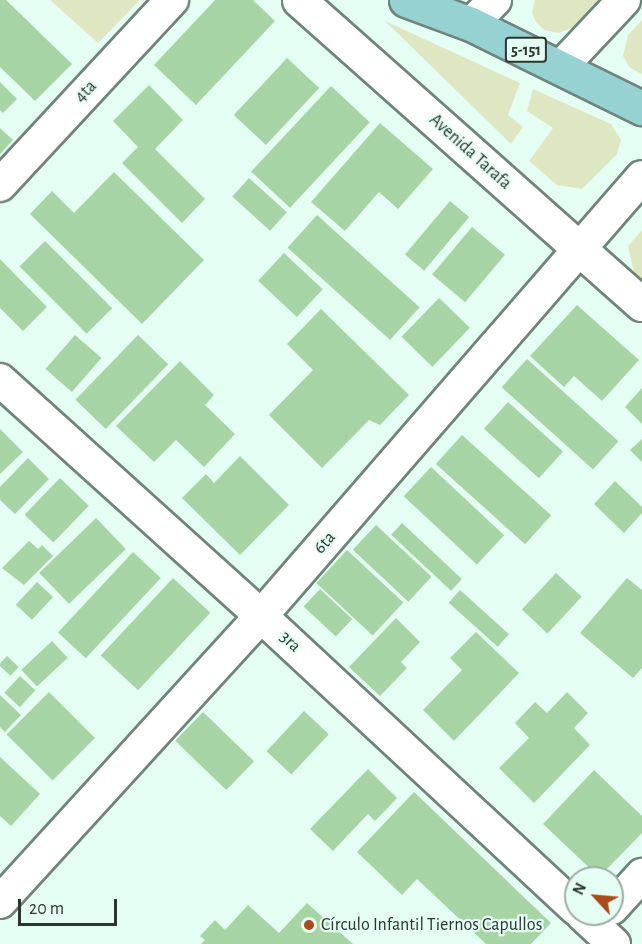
<!DOCTYPE html>
<html>
<head>
<meta charset="utf-8">
<style>
  body { margin:0 }
  #map { position:relative; width:642px; height:944px; overflow:hidden; background:#e5fef3; font-family:"Alegreya Sans",sans-serif }
  div>[style] { position:absolute }
  [style*='--x'] { left:calc(var(--x)*1px); top:calc(var(--y)*1px); width:calc(var(--w)*1px); rotate:calc(var(--a)*1deg) }
  .green>* { inset:0; background:#dee7c2 }
  .building>* { inset:0; background:#a7d4a4; transform-origin:0 0 }
  .roads { filter:drop-shadow(2px 0 #6f857c) drop-shadow(-2px 0 #6f857c) drop-shadow(0 2px #6f857c) drop-shadow(0 -2px #6f857c) }
  .minor>* { height:32px; margin:-16px; padding:0 16px; transform-origin:16px; border-radius:16px; background:#fff }
  .tertiary>* { height:33px; margin:-16.5px; padding:0 16.5px; transform-origin:16.5px; border-radius:16.5px; background:#fff }
  .primary>* { height:33px; margin:-16.5px; padding:0 16.5px; transform-origin:16.5px; border-radius:16.5px; background:#95d2d1 }
  .dots>* { width:16px; height:16px; translate:-50% -50%; box-sizing:border-box; border:3px solid #e5fef3; border-radius:50% }
  span { translate:-50% -50%; white-space:nowrap; text-align:center; line-height:1.15; -webkit-text-stroke:4.5px #e5fef3; paint-order:stroke }
  .shield-label span { padding:2px 4px; background:#e5fef3; border:2px solid; border-radius:4px; -webkit-text-stroke-width:0 }
  .shield-label { font-size:16px; color:#2b3531; font-weight:700 }
  .street-label { font-size:18px; color:#2b3531 }
  .poi-label { font-size:18px; color:#2b3531 }
  .left { translate:0 -50%; text-align:left }
  .north { position:absolute; left:564px; top:866px; width:60px; height:60px; box-sizing:border-box; background:#e5fef3; border:2px solid #9baea5; border-radius:50%; rotate:296deg; font-size:16px; font-weight:700; line-height:24px; text-align:center; color:#2b3531 }
  .north::after { content:''; display:block; margin:auto; width:21px; height:27px; background:#ae491b; clip-path:polygon(50% 0,100% 100%,50% 72%,0 100%) }
  .scale { position:absolute; left:18px; top:899px; width:99px; height:27px; box-sizing:border-box; border:3px solid #2b3531; border-top:0; padding-left:8px; font-size:18px; line-height:21px; white-space:nowrap; color:#2b3531; -webkit-text-stroke:4px #e5fef3; paint-order:stroke }
</style>
</head>
<body>
<div id="map">
  <div class="green">
    <div style="clip-path:polygon(50px 0,140px 0,98px 43px)"></div>
    <div style="clip-path:polygon(535px 0,600px 0,576px 26px,559px 33px,544px 30px,536px 22px,532px 13px)"></div>
    <div style="clip-path:polygon(642px 20px,642px 74px,630px 68px,623px 56px,628px 35px)"></div>
    <div style="clip-path:polygon(385px 21px,520px 83px,508px 115px,523px 127px,511px 144px)"></div>
    <div style="clip-path:polygon(533px 89px,611px 124px,621px 140px,617px 154px,582px 189px,557px 185px,529px 161px,553px 128px,527px 111px)"></div>
    <div style="clip-path:polygon(642px 230px,642px 283px,635px 277px,628px 246px)"></div>
  </div>
  <div class="building">
    <div style="clip-path:polygon(0 0,6px 0,72px 64px,35px 101px,0 67px)"></div>
    <div style="clip-path:polygon(215px 0,253px 0,275px 21px,196px 105px,154px 65px)"></div>
    <div style="left:287px;top:58px;width:44px;height:78px;rotate:43deg"></div>
    <div style="clip-path:polygon(0 82px,17px 99px,3px 113px,0 110px)"></div>
    <div style="clip-path:polygon(149px 85px,183px 120px,155px 149px,205px 199px,182px 223px,122px 163px,138px 147px,113px 121px)"></div>
    <div style="left:331px;top:86px;width:53px;height:117px;rotate:43deg"></div>
    <div style="clip-path:polygon(380px 123px,433px 169px,398px 209px,379px 192px,345px 231px,311px 202px)"></div>
    <div style="clip-path:polygon(0 128px,13px 140px,0 154px)"></div>
    <div style="clip-path:polygon(114px 172px,204px 260px,142px 324px,30px 214px,52px 191px,74px 213px)"></div>
    <div style="left:249px;top:178px;width:51px;height:25px;rotate:42deg"></div>
    <div style="left:450px;top:201px;width:25px;height:70px;rotate:40deg"></div>
    <div style="left:317px;top:215px;width:138px;height:44px;rotate:42deg"></div>
    <div style="left:472px;top:227px;width:43px;height:62px;rotate:40deg"></div>
    <div style="left:45px;top:241px;width:95px;height:36px;rotate:45deg"></div>
    <div style="left:284px;top:253px;width:53px;height:38px;rotate:43deg"></div>
    <div style="clip-path:polygon(0 259px,47px 307px,23px 331px,0 308px)"></div>
    <div style="left:439px;top:298px;width:43px;height:54px;rotate:44deg"></div>
    <div style="clip-path:polygon(577px 305px,639px 360px,602px 401px,574px 376px,564px 387px,530px 356px)"></div>
    <div style="clip-path:polygon(321px 309px,409px 395px,380px 425px,369px 420px,322px 468px,269px 415px,313px 370px,287px 344px)"></div>
    <div style="left:75px;top:335px;width:35px;height:45px;rotate:41deg"></div>
    <div style="left:138px;top:335px;width:42px;height:90px;rotate:44deg"></div>
    <div style="left:527px;top:359px;width:123px;height:38px;rotate:42deg"></div>
    <div style="clip-path:polygon(180px 361px,214px 395px,205px 405px,235px 434px,204px 467px,176px 440px,154px 462px,116px 426px)"></div>
    <div style="clip-path:polygon(642px 388px,642px 424px,625px 407px)"></div>
    <div style="left:508px;top:402px;width:74px;height:36px;rotate:42deg"></div>
    <div style="clip-path:polygon(0 429px,23px 452px,0 474px)"></div>
    <div style="left:462px;top:435px;width:120px;height:39px;rotate:42deg"></div>
    <div style="clip-path:polygon(642px 439px,642px 462px,630px 450px)"></div>
    <div style="clip-path:polygon(240px 456px,289px 505px,240px 555px,182px 498px,206px 474px,214px 483px)"></div>
    <div style="clip-path:polygon(28px 458px,49px 479px,15px 514px,0 500px,0 487px)"></div>
    <div style="left:431px;top:467px;width:100px;height:40px;rotate:43deg"></div>
    <div style="left:60px;top:478px;width:40px;height:51px;rotate:44deg"></div>
    <div style="clip-path:polygon(615px 481px,642px 507px,642px 513px,624px 533px,594px 504px)"></div>
    <div style="left:96px;top:518px;width:43px;height:79px;rotate:46deg"></div>
    <div style="left:402px;top:523px;width:82px;height:16px;rotate:43deg"></div>
    <div style="left:376px;top:525px;width:76px;height:34px;rotate:43deg"></div>
    <div style="clip-path:polygon(29px 541px,38px 549px,42px 545px,53px 556px,24px 585px,2px 568px)"></div>
    <div style="left:347px;top:550px;width:77px;height:45px;rotate:43deg"></div>
    <div style="left:133px;top:552px;width:38px;height:110px;rotate:43deg"></div>
    <div style="left:556px;top:573px;width:35px;height:50px;rotate:43deg"></div>
    <div style="left:173px;top:578px;width:51px;height:106px;rotate:43deg"></div>
    <div style="clip-path:polygon(627px 578px,642px 590px,642px 668px,633px 678px,580px 633px)"></div>
    <div style="left:37px;top:582px;width:22px;height:31px;rotate:43deg"></div>
    <div style="left:320px;top:589px;width:44px;height:24px;rotate:43deg"></div>
    <div style="left:460px;top:590px;width:66px;height:17px;rotate:42deg"></div>
    <div style="clip-path:polygon(396px 618px,420px 642px,401px 662px,407px 668px,380px 696px,349px 667px)"></div>
    <div style="clip-path:polygon(476px 632px,519px 673px,454px 741px,423px 710px,462px 670px,450px 658px)"></div>
    <div style="left:52px;top:641px;width:23px;height:42px;rotate:47deg"></div>
    <div style="left:7px;top:656px;width:16px;height:12px;rotate:43deg"></div>
    <div style="left:20px;top:676px;width:21px;height:23px;rotate:43deg"></div>
    <div style="left:49px;top:692px;width:65px;height:60px;rotate:45deg"></div>
    <div style="clip-path:polygon(567px 692px,588px 713px,574px 728px,590px 745px,534px 803px,499px 768px,529px 738px,515px 723px,535px 702px,547px 713px)"></div>
    <div style="clip-path:polygon(0 695px,21px 715px,5px 732px,0 727px)"></div>
    <div style="left:304px;top:711px;width:34px;height:55px;rotate:43deg"></div>
    <div style="left:203px;top:712px;width:71px;height:40px;rotate:44deg"></div>
    <div style="clip-path:polygon(0 757px,40px 794px,11px 826px,0 816px)"></div>
    <div style="clip-path:polygon(368px 769px,397px 798px,375px 821px,368px 814px,333px 851px,310px 829px)"></div>
    <div style="clip-path:polygon(594px 770px,642px 816px,642px 833px,599px 877px,543px 824px)"></div>
    <div style="clip-path:polygon(414px 792px,551px 923px,531px 944px,486px 944px,417px 879px,402px 895px,357px 852px)"></div>
    <div style="clip-path:polygon(307px 903px,353px 944px,201px 944px,205px 940px,200px 936px,215px 920px,225px 930px,248px 905px,279px 933px)"></div>
  </div>
  <div class="roads">
    <div class="minor">
      <div style="--x:471;--y:24;--w:34;--a:-45"></div>
      <div style="--x:561;--y:67;--w:92;--a:-46.8"></div>
      <div style="--x:0;--y:185;--w:253;--a:-47.1"></div>
      <div style="--x:0;--y:380;--w:352;--a:42.1"></div>
      <div style="--x:261;--y:616;--w:430;--a:42.9"></div>
      <div style="--x:0;--y:902;--w:387;--a:-47.6"></div>
      <div style="--x:261;--y:616;--w:581;--a:-49.05"></div>
      <div style="--x:612;--y:908;--w:45;--a:-47.7"></div>
      <div style="--x:582;--y:914;--w:44;--a:43.2"></div>
    </div>
    <div class="tertiary">
      <div style="--x:299;--y:0;--w:458;--a:41.6"></div>
    </div>
    <div class="primary">
      <div style="--x:406;--y:0;--w:69;--a:20.3"></div>
      <div style="--x:471;--y:24;--w:191;--a:26.2"></div>
    </div>
  </div>
  <div class="dots">
    <div style="left:309px;top:925px;background:#ae491b"></div>
  </div>
  <div class="shield-label">
    <span style="left:526px;top:50px">5-151</span>
  </div>
  <div class="street-label">
    <span style="left:86px;top:92px;rotate:-47deg">4ta</span>
    <span style="left:470px;top:152px;rotate:42deg">Avenida Tarafa</span>
    <span style="left:325px;top:543px;rotate:-49deg">6ta</span>
    <span style="left:290px;top:642px;rotate:43deg">3ra</span>
  </div>
  <div class="poi-label">
    <span class="left" style="left:321px;top:925px">Círculo Infantil Tiernos Capullos</span>
  </div>
  <div class="north">N</div>
  <div class="scale">20 m</div>
</div>
</body>
</html>
